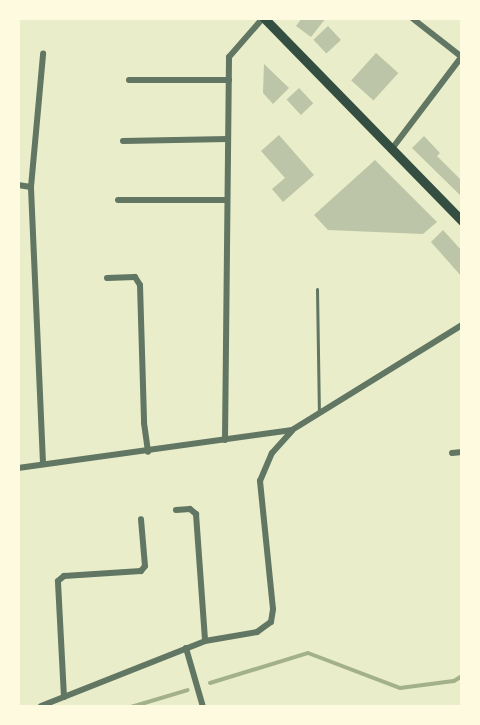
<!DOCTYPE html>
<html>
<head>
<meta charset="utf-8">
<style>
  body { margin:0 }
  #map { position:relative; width:480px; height:725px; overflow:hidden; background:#e9edc9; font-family:"Source Sans 3",sans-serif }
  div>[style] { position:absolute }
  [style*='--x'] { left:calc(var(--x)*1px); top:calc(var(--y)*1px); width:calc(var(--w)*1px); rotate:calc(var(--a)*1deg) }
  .stream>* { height:4px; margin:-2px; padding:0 2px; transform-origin:2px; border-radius:2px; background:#a3b18a }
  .building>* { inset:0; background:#bcc5a7; transform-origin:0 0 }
  .service>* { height:3px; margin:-1.5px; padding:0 1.5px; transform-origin:1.5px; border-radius:1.5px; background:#617663 }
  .minor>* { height:6px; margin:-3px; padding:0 3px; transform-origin:3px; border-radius:3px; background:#617663 }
  .secondary>* { height:9px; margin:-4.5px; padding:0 4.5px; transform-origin:4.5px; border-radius:4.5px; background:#344e41 }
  span { translate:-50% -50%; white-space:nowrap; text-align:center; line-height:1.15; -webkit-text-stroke:6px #fefae0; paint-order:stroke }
  .frame { position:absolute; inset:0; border:20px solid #fefae0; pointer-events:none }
</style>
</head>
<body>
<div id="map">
  <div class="stream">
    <div style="--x:210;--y:683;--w:102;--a:-17"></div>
    <div style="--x:308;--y:653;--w:98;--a:20.8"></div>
    <div style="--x:400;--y:688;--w:54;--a:-7.4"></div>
    <div style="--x:454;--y:681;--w:9;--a:-32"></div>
    <div style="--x:131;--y:707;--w:59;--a:-16.6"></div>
  </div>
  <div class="building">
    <div style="clip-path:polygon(302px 18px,326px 18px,311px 37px,296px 26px)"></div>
    <div style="left:328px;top:26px;width:19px;height:20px;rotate:47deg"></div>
    <div style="left:376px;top:53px;width:30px;height:37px;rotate:42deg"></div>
    <div style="clip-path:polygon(264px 64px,289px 88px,273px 104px,263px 93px)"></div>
    <div style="left:299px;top:88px;width:21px;height:17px;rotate:47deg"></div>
    <div style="clip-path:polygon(279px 135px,314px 175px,283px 202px,272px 189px,285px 178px,261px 151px)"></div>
    <div style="clip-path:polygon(424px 136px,440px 153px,437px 156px,462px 181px,462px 197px,412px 148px)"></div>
    <div style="clip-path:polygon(375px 160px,437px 222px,423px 234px,328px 230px,314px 215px)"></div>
    <div style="clip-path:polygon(443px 230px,462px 251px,462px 277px,431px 242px)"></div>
  </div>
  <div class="service">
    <div style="--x:317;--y:289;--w:124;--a:89.1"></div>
  </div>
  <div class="minor">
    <div style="--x:412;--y:18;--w:63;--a:38"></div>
    <div style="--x:129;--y:80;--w:100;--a:0"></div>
    <div style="--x:123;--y:141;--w:105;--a:-1.1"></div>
    <div style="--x:391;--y:150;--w:118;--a:-52.9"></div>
    <div style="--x:18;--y:185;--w:13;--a:9"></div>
    <div style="--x:118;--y:200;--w:109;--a:0"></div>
    <div style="--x:107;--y:278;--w:28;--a:-2"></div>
    <div style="--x:135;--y:277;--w:9;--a:58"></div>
    <div style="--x:140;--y:285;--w:138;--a:88.3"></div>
    <div style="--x:144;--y:423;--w:29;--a:82"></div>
    <div style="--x:225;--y:440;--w:383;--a:-89.4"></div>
    <div style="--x:229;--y:57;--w:52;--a:-48.9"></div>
    <div style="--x:452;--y:453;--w:10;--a:-6"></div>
    <div style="--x:43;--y:463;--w:276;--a:-92.5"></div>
    <div style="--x:31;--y:187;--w:134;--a:-84.8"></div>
    <div style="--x:18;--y:468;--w:277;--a:-7.9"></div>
    <div style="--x:292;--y:430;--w:200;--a:-31.7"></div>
    <div style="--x:176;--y:510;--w:14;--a:-4"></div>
    <div style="--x:190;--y:509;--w:8;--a:40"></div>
    <div style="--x:196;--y:514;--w:127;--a:85.9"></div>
    <div style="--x:186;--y:648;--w:61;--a:73.9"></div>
    <div style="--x:64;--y:697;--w:116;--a:-93"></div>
    <div style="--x:58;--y:581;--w:8;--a:-40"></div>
    <div style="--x:64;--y:576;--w:77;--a:-3.7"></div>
    <div style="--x:141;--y:571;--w:6;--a:-51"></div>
    <div style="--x:145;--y:566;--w:47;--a:-94.9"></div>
    <div style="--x:41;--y:706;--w:176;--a:-21.6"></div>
    <div style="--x:205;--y:641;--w:53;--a:-9.8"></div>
    <div style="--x:257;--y:632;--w:17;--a:-36"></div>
    <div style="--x:271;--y:622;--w:13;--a:-81"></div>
    <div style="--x:273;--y:609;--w:129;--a:-95.8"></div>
    <div style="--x:260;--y:481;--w:30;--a:-67"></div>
    <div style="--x:272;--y:453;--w:30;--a:-48"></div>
  </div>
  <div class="secondary">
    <div style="--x:264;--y:18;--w:284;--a:45.7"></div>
  </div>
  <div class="frame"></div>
</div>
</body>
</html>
